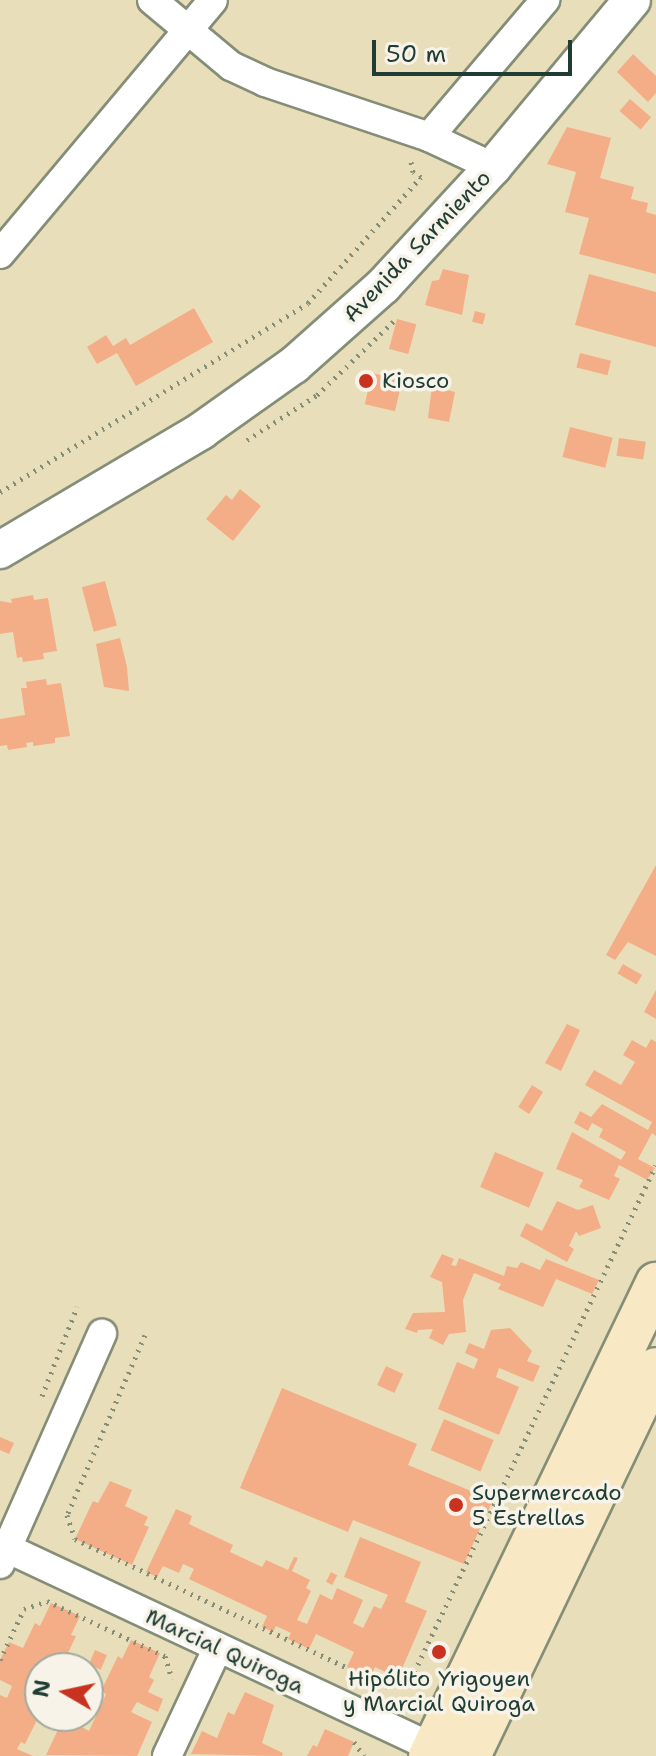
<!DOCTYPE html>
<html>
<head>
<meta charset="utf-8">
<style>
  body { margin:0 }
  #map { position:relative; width:656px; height:1756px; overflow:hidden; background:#e9deba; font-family:"Shantell Sans",sans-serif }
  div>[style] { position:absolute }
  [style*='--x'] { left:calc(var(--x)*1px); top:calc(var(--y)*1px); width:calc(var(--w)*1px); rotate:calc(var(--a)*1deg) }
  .building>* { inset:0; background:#f4ae87; transform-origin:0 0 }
  .path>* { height:5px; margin-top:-2.5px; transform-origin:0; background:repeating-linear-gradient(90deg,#848e77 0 2px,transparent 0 8px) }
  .roads { filter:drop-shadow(2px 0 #848e77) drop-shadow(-2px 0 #848e77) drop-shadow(0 2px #848e77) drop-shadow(0 -2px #848e77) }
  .minor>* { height:28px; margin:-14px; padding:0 14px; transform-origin:14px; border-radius:14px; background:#fff }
  .tertiary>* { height:36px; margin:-18px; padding:0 18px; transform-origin:18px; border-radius:18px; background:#fff }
  .secondary>* { height:40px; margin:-20px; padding:0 20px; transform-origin:20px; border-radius:20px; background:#f8e8c3 }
  .dots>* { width:22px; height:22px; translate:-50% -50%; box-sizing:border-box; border:4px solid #f7f3e8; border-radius:50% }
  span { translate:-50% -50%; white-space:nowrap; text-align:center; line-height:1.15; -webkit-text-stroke:7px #f7f3e8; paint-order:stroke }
  .street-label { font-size:22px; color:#1f3d34 }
  .poi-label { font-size:22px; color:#1f3d34 }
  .left { translate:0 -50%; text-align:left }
  .north { position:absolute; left:24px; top:1652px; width:80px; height:80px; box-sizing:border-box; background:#f7f3e8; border:2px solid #a1aaa0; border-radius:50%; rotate:279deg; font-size:22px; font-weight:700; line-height:32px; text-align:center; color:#1f3d34 }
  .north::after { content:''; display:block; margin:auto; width:28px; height:36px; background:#c8321e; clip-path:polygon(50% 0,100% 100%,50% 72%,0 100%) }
  .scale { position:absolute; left:372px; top:40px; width:200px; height:36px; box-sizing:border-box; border:4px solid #1f3d34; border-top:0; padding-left:10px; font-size:24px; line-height:28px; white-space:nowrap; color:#1f3d34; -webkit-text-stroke:6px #f7f3e8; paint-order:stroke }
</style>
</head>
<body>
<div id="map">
  <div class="building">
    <div style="clip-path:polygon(633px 54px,656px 76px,656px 93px,648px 102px,617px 72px)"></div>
    <div style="left:630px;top:99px;width:28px;height:16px;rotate:41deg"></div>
    <div style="clip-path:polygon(567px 127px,611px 138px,600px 178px,634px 187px,631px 199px,648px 203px,646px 212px,656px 215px,656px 274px,579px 254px,589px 218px,565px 212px,576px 172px,547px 164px)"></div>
    <div style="clip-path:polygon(443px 269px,469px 275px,462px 315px,425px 305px,432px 281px,439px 280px)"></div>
    <div style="clip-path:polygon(589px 274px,656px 292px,656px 347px,575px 325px)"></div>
    <div style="clip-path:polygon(194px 308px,213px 342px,136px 386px,117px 353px,97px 364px,87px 347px,106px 335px,113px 346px,126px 338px,130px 345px)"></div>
    <div style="left:475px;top:311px;width:11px;height:11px;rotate:15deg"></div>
    <div style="left:397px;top:319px;width:20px;height:31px;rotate:15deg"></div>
    <div style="left:580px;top:353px;width:32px;height:15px;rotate:14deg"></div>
    <div style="left:372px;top:373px;width:31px;height:32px;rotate:13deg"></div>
    <div style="clip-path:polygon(432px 386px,455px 392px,449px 422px,428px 418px)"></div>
    <div style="left:570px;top:427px;width:44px;height:31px;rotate:14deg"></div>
    <div style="left:619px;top:438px;width:27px;height:18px;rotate:8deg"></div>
    <div style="clip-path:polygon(240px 489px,261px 506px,233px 541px,206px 519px,226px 495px,232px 500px)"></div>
    <div style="left:105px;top:581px;width:46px;height:24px;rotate:75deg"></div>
    <div style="clip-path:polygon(33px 595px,34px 600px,48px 598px,57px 651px,43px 653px,44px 659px,23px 662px,22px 657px,17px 658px,13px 632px,0 634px,0 601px,12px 603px,11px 599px)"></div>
    <div style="clip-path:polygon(120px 638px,127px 667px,129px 691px,104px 687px,96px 644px)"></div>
    <div style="clip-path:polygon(46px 679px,47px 685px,61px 683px,70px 736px,55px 738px,55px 743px,33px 746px,33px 742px,26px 743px,27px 747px,8px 750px,7px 745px,0 746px,0 719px,25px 715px,21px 688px,27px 688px,26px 682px)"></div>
    <div style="clip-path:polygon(656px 865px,656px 956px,628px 942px,615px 960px,606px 955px)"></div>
    <div style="left:623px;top:964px;width:22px;height:11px;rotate:30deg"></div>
    <div style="clip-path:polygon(656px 990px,656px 1019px,644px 1012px)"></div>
    <div style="clip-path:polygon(567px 1024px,580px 1030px,561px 1071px,545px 1063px)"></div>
    <div style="clip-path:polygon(651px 1039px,656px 1042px,656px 1136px,652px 1133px,638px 1159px,655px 1168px,647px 1180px,619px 1165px,614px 1176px,620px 1179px,609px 1200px,579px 1187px,583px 1180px,556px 1169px,572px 1132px,621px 1160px,626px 1152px,599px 1137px,603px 1129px,592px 1123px,588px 1131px,574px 1123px,580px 1111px,591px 1117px,602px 1104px,648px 1130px,652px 1122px,585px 1085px,594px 1070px,621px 1085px,635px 1062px,623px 1055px,632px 1040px,646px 1048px)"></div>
    <div style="left:532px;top:1085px;width:13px;height:26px;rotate:32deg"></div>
    <div style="left:495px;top:1152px;width:53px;height:38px;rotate:23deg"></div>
    <div style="clip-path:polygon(557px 1201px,578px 1210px,593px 1205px,601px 1228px,579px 1236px,576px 1231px,569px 1246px,574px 1249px,567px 1262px,520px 1236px,526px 1223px,542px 1231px)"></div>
    <div style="clip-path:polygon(442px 1254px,454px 1259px,451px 1265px,456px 1266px,459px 1258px,504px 1276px,507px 1266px,517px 1268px,521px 1262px,540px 1270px,546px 1259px,599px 1280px,592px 1294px,556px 1279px,543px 1307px,498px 1289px,501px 1284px,474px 1273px,463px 1300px,466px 1332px,449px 1334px,443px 1345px,429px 1338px,433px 1329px,418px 1330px,417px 1333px,405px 1329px,413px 1313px,445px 1312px,442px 1282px,430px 1277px)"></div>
    <div style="clip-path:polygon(510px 1328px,532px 1351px,527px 1361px,540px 1366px,533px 1382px,499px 1368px,496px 1377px,519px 1387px,499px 1435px,438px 1409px,457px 1362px,474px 1369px,478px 1359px,465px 1353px,469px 1343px,484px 1349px,491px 1330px)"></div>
    <div style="left:386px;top:1366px;width:19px;height:21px;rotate:25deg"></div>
    <div style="clip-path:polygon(282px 1388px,417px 1444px,408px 1465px,493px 1500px,464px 1564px,353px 1520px,348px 1532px,240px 1488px)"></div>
    <div style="left:444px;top:1419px;width:54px;height:34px;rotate:23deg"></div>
    <div style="clip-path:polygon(0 1437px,14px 1443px,9px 1454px,0 1450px)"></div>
    <div style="clip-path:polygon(110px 1481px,132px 1490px,125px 1506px,148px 1517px,144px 1525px,149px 1527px,132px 1565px,75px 1539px,93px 1501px,98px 1503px)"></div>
    <div style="clip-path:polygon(176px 1509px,192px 1516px,189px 1524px,233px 1545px,230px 1552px,262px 1567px,266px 1560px,288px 1570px,294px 1557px,298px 1558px,292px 1571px,310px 1580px,306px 1588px,311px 1591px,297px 1620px,307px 1624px,320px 1594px,332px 1600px,337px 1588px,363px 1600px,353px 1623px,363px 1628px,374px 1606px,381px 1609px,388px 1595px,344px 1577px,360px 1537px,421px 1562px,405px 1602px,427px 1611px,398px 1678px,375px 1667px,370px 1678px,347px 1667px,354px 1652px,316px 1634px,309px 1649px,288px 1639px,291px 1633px,276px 1626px,273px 1632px,262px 1627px,267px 1616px,189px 1579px,194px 1569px,183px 1564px,179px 1573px,163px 1566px,157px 1577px,146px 1572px)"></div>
    <div style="left:331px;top:1572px;width:7px;height:11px;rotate:27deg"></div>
    <div style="clip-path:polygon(51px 1603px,80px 1616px,71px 1635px,76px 1636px,61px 1668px,40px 1668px,37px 1707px,40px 1714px,25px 1744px,21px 1742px,17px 1749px,33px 1756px,0 1756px,0 1695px,7px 1698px,12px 1686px,0 1680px,0 1660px,9px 1642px,23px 1648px,35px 1623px,40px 1626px)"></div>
    <div style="clip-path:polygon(131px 1640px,160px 1653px,149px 1677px,154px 1680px,148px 1692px,163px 1699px,158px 1712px,137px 1702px,131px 1712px,152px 1722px,137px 1756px,46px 1755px,64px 1717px,89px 1731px,106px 1694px,101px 1691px,118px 1656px,122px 1659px)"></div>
    <div style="left:95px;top:1650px;width:13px;height:16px;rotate:23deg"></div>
    <div style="clip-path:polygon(245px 1692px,274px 1705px,262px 1743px,283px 1753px,282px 1756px,191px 1754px,202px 1731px,217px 1738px,228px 1712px,234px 1715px)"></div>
    <div style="clip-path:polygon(325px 1729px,354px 1742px,348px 1756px,307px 1756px,313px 1745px,317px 1747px)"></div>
  </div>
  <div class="path">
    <div style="--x:247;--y:440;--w:83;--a:-32.7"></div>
    <div style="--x:317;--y:395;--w:107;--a:-43.9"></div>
    <div style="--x:0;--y:492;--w:361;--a:-31.5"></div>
    <div style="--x:308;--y:303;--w:169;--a:-48.1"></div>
    <div style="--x:421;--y:177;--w:9;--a:-148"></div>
    <div style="--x:413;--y:172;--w:15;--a:-101"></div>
    <div style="--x:145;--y:1335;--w:196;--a:113.4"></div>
    <div style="--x:67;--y:1515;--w:25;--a:72"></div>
    <div style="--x:75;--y:1539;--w:346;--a:25.3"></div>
    <div style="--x:388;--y:1687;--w:24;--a:-19"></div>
    <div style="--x:411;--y:1679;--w:569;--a:-64.52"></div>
    <div style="--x:42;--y:1396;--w:96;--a:-68.5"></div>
    <div style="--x:0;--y:1660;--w:56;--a:-64.8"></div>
    <div style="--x:24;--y:1609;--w:24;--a:-19"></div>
    <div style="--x:47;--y:1601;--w:130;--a:25"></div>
    <div style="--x:165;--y:1656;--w:24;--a:73"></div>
    <div style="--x:354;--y:1742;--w:17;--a:54"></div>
  </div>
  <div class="roads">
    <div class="minor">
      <div style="--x:152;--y:0;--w:103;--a:39.9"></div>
      <div style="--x:231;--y:66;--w:38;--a:25"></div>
      <div style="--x:265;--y:82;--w:173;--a:18.5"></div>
      <div style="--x:429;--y:137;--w:71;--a:25.1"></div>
      <div style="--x:429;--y:137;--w:180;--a:-49.7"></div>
      <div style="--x:0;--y:254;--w:331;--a:-50"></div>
      <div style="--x:0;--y:1545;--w:496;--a:25.1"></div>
      <div style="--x:0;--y:1564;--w:252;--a:-66.1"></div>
      <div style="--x:167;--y:1756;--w:120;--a:-64.9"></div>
    </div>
    <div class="tertiary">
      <div style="--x:0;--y:550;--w:234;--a:-30.6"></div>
      <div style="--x:201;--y:431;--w:114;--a:-35.4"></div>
      <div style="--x:294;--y:365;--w:119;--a:-41.6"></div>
      <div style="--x:383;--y:286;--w:162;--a:-47.3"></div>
      <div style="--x:493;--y:167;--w:217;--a:-50.2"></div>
    </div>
    <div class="secondary">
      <div style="--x:429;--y:1756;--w:525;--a:-64.36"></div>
      <div style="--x:470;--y:1756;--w:430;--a:-64.4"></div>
    </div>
  </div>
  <div class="dots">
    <div style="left:366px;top:381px;background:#c8321e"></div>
    <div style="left:456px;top:1505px;background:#c8321e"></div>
    <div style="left:439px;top:1652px;background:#c8321e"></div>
  </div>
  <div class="street-label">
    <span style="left:417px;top:246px;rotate:-46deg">Avenida Sarmiento</span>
    <span style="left:225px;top:1651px;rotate:25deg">Marcial Quiroga</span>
  </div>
  <div class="poi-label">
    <span class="left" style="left:382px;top:381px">Kiosco</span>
    <span class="left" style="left:472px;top:1505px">Supermercado<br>5 Estrellas</span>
    <span style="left:439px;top:1691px">Hipólito Yrigoyen<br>y Marcial Quiroga</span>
  </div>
  <div class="north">N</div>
  <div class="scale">50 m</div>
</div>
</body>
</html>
